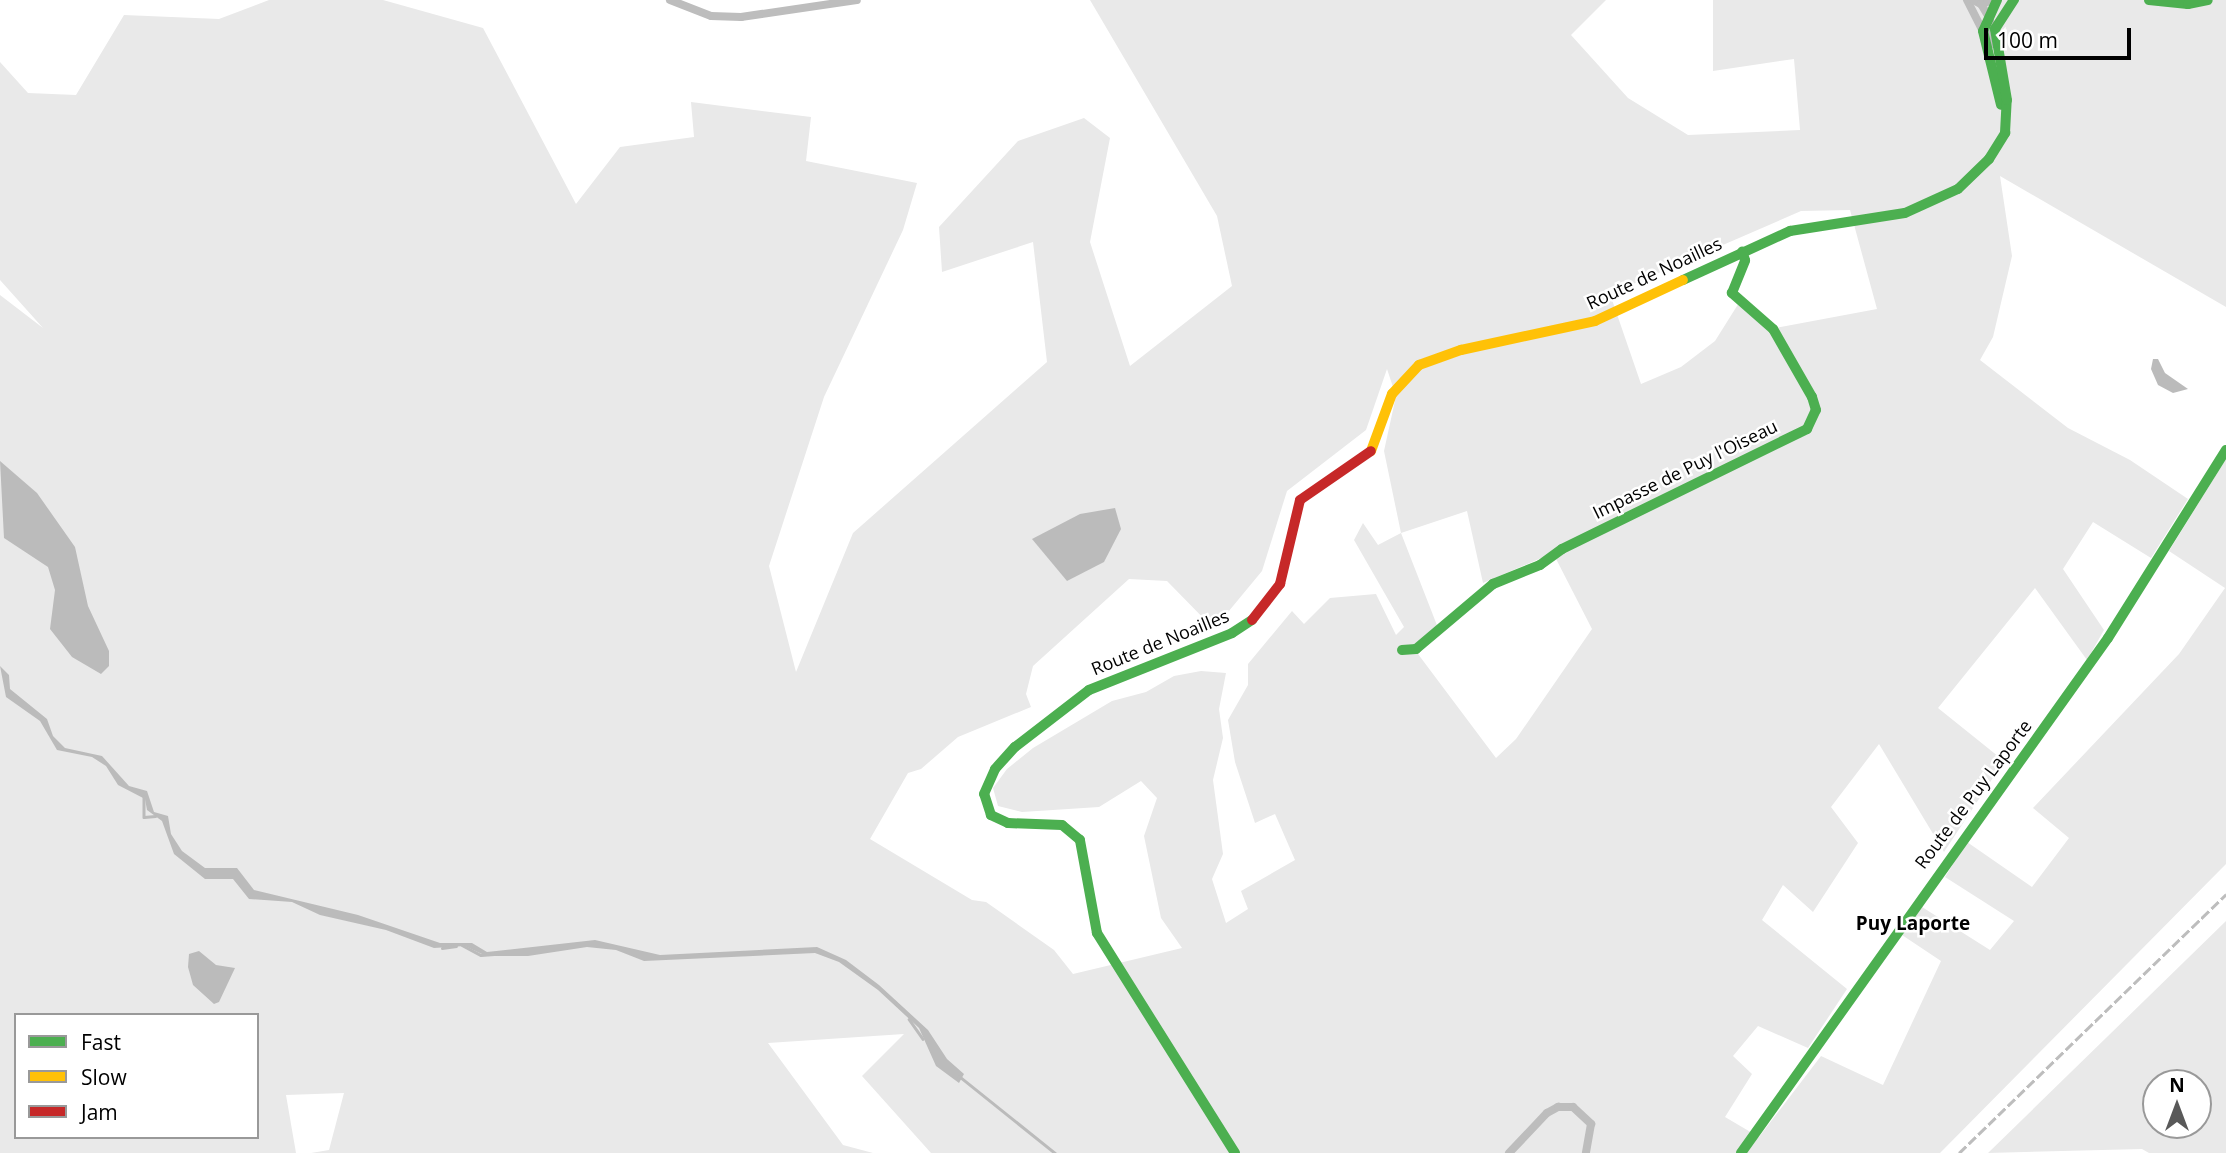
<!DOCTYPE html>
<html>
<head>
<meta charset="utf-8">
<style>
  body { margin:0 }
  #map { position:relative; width:2226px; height:1153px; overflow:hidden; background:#fff; font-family:"Open Sans",sans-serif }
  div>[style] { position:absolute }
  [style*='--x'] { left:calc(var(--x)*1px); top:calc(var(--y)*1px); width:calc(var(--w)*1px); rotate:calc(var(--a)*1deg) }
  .green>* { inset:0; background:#e9e9e9 }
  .water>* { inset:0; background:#bbb }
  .stream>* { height:2.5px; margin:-1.25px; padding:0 1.25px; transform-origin:1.25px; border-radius:1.25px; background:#bbb }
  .street>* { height:8px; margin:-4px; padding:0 4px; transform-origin:4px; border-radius:4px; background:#bdbdbd }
  .fast>* { height:10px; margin:-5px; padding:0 5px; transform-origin:5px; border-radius:5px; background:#4caf50 }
  .slow>* { height:10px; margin:-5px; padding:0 5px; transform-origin:5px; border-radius:5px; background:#ffc107 }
  .jam>* { height:10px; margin:-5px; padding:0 5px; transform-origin:5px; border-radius:5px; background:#c62828 }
  .rail>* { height:2.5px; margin-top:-1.25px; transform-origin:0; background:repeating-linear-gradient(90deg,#bdbdbd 0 10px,transparent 0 13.5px) }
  span { translate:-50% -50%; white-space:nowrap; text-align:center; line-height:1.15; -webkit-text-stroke:5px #fff; paint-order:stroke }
  .street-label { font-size:18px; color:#000 }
  .neighbourhood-label { font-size:19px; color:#000; font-weight:700 }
  .legend { position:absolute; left:14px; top:1013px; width:245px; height:126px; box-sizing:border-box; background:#fff; border:2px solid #999; margin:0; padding:9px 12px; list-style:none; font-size:21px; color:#000 }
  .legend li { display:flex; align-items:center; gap:14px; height:35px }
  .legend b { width:35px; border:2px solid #999 }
  .north { position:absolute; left:2142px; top:1069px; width:70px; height:70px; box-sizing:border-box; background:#fff; border:2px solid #999; border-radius:50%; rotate:0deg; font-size:19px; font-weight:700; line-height:28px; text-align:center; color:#000 }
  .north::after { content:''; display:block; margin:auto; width:24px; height:32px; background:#595959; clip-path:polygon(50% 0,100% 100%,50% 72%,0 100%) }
  .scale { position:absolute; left:1984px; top:28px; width:147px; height:32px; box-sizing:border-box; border:4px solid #000; border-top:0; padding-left:9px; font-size:21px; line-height:24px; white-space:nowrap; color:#000; -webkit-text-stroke:5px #fff; paint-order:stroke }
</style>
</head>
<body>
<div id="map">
  <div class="green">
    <div style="clip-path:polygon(evenodd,269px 0,383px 0,483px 28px,576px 204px,620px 147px,694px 137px,691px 102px,811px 117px,806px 161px,917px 183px,903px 230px,824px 397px,769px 566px,796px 672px,853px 533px,1047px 362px,1033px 242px,942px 272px,939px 227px,1018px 141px,1084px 118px,1110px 138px,1090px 242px,1130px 366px,1232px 286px,1217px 216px,1090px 0,1606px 0,1571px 35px,1628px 98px,1688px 135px,1800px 130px,1794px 59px,1713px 71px,1713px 0,2226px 0,2226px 307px,2000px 176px,2012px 256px,1993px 337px,1980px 360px,2068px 428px,2130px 460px,2188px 499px,2151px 558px,2093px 522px,2063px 569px,2104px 630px,2087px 660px,2035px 588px,1938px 708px,2004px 761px,1944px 852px,1879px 744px,1831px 807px,1858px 843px,1813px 912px,1783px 885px,1762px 920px,1847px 989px,1808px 1048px,1758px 1026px,1733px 1056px,1752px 1074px,1725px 1117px,1759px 1137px,1821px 1056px,1883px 1085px,1941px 961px,1902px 935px,1922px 907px,1990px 950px,2014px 921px,1945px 877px,1967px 842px,2032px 887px,2069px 838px,2033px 808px,2179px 654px,2225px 588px,2169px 551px,2226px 459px,2226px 864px,1940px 1153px,931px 1153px,862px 1076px,904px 1034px,768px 1043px,843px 1145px,873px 1153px,311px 1153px,329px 1150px,344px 1093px,286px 1095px,296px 1153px,0 1153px,0 295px,43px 328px,0 280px,0 62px,28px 93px,76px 95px,124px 15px,219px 19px,269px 0,1850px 210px,1877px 309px,1776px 328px,1742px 298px,1715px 341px,1681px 367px,1641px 384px,1610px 294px,1801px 211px,1850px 210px,269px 0,1387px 369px,1396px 396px,1384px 451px,1401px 533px,1378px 545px,1363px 523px,1354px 540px,1404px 627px,1396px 635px,1376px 594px,1330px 598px,1304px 624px,1292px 611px,1248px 664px,1248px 685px,1228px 720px,1235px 762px,1255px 823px,1275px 814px,1295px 860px,1241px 891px,1248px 909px,1226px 923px,1212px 879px,1223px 854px,1213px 780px,1223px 738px,1219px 709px,1226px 673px,1201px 671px,1174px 676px,1146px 692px,1112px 701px,1033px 748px,1007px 769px,993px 788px,998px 806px,1022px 812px,1099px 807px,1141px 781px,1157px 798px,1144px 836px,1161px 918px,1182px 948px,1073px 974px,1054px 950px,986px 902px,972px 900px,870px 839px,908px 773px,921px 769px,958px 737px,1031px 707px,1026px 694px,1033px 666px,1129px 579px,1167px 581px,1214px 629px,1262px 571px,1287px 491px,1366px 430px,1387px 369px,269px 0,1467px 511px,1483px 583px,1553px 553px,1592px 629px,1516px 739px,1496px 758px,1418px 654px,1440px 633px,1401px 533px,1467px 511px,269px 0,16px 1015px,257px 1015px,257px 1137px,16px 1137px,16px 1015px)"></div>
    <div style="clip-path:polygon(evenodd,2226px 921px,2226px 1153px,2149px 1153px,2142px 1149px,1988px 1153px,2226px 921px,2156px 1083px,2198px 1083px,2198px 1125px,2156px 1125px,2156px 1083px)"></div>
  </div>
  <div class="water">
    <div style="clip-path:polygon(2153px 359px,2158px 359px,2165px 373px,2188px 389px,2173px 393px,2158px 385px,2151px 369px)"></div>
    <div style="clip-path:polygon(0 461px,37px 493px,75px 547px,88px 606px,109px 651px,109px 666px,101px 674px,72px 657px,50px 629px,55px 590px,48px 567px,4px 538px)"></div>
    <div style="clip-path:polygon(1115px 508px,1121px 529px,1104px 562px,1067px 581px,1032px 539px,1080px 514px)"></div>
    <div style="clip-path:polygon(0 666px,9px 675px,10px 689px,47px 719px,53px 736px,65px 748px,102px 756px,129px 786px,147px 791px,154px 812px,168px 816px,171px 834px,182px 851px,205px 868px,237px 868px,254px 890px,358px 915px,440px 943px,472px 943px,487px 952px,595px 940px,660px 955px,817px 947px,846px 960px,879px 985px,928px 1030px,947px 1059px,964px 1074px,959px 1083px,936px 1066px,919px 1028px,878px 990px,839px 962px,815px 953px,644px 961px,616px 950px,587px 947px,528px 956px,486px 956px,465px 946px,434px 948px,386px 930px,320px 915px,292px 902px,249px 899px,233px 879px,205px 879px,174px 854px,162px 821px,147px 810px,145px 799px,118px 785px,106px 766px,92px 757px,57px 750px,40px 721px,6px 697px)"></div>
    <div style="clip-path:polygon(199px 951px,216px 965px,235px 968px,219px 1002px,214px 1004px,193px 985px,188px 967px,189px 954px)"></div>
  </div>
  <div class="stream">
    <div style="--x:144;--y:796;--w:21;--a:90"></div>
    <div style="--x:144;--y:817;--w:11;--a:-5"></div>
    <div style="--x:462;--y:945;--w:21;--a:28"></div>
    <div style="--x:481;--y:955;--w:16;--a:-4"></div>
    <div style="--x:442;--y:948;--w:14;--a:-8"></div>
    <div style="--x:886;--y:994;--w:24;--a:42"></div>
    <div style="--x:909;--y:1019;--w:24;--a:55"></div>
    <div style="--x:959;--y:1076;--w:123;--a:38.7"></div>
  </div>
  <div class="street">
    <div style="--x:670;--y:0;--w:44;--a:21.3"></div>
    <div style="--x:711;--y:16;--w:30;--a:2"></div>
    <div style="--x:741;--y:17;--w:117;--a:-8.3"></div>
    <div style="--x:1967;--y:0;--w:35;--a:63"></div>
    <div style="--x:1973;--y:0;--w:9;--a:27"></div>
    <div style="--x:1981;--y:4;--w:14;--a:-17"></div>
    <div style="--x:1981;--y:4;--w:17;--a:59"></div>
    <div style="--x:1990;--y:19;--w:26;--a:90"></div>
    <div style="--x:1509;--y:1153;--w:55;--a:-46.5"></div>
    <div style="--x:1547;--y:1113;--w:13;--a:-29"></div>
    <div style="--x:1558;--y:1107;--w:15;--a:0"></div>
    <div style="--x:1573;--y:1107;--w:25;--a:43"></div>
    <div style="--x:1591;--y:1124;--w:29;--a:100"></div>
  </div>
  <div class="fast">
    <div style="--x:1997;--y:0;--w:34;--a:114"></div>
    <div style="--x:1983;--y:31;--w:76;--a:76.3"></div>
    <div style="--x:2149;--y:0;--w:39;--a:6"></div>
    <div style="--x:2188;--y:4;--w:20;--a:-11"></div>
    <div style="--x:1683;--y:280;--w:118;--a:-24.6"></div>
    <div style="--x:1790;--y:231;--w:116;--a:-8.9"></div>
    <div style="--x:1905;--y:213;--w:58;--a:-24.4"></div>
    <div style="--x:1958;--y:189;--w:43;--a:-44.1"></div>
    <div style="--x:1989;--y:159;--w:31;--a:-58"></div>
    <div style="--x:2005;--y:133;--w:33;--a:-87"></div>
    <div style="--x:2007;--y:100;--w:72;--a:-99.6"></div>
    <div style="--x:1995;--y:29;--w:35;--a:-57"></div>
    <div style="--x:1402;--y:650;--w:14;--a:-4"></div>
    <div style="--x:1416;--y:649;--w:101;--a:-40.2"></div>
    <div style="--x:1493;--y:584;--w:51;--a:-22"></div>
    <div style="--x:1540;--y:565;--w:27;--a:-36"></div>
    <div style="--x:1562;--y:549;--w:273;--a:-26.1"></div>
    <div style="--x:1807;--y:429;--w:21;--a:-65"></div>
    <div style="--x:1816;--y:410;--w:14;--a:-107"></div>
    <div style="--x:1812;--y:397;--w:78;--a:-119.8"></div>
    <div style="--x:1773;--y:329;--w:55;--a:-138.7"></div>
    <div style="--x:1732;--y:293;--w:35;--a:-68"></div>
    <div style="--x:1745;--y:260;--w:9;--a:-108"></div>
    <div style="--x:1235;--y:1153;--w:260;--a:-122.1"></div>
    <div style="--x:1097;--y:933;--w:95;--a:-100.4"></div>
    <div style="--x:1080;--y:840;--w:23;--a:-140"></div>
    <div style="--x:1062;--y:825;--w:54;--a:-177.9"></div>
    <div style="--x:1008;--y:823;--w:19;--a:-155"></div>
    <div style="--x:991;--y:815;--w:22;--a:-108"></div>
    <div style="--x:984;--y:794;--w:27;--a:-66"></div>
    <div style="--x:995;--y:769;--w:30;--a:-48"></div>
    <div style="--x:1015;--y:747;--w:93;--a:-37.6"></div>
    <div style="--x:1089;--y:690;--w:154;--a:-21.7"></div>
    <div style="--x:1232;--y:633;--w:24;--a:-33"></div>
    <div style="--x:1741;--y:1153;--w:632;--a:-54.53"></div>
    <div style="--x:2108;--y:638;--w:222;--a:-57.9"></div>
  </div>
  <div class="slow">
    <div style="--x:1371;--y:451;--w:61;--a:-69.8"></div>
    <div style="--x:1392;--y:394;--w:40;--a:-47"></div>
    <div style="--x:1419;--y:365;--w:45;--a:-19.7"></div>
    <div style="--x:1461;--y:350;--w:137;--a:-12.2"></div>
    <div style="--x:1595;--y:321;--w:97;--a:-25"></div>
  </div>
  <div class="jam">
    <div style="--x:1252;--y:620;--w:46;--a:-52.1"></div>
    <div style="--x:1280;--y:584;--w:86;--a:-76.6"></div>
    <div style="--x:1300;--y:500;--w:86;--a:-34.6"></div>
  </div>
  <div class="rail">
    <div style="--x:1959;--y:1153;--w:372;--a:-44.1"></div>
  </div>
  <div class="street-label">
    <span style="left:1654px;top:273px;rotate:-25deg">Route de Noailles</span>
    <span style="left:1685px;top:469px;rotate:-26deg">Impasse de Puy l'Oiseau</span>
    <span style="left:1160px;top:642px;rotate:-22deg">Route de Noailles</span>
    <span style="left:1973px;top:794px;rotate:-53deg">Route de Puy Laporte</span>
  </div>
  <div class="neighbourhood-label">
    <span style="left:1913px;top:924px">Puy Laporte</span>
  </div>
  <ul class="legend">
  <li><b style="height:9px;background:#4caf50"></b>Fast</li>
  <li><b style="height:9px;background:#ffc107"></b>Slow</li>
  <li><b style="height:9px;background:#c62828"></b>Jam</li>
  </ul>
  <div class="north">N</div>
  <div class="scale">100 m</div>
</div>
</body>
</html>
